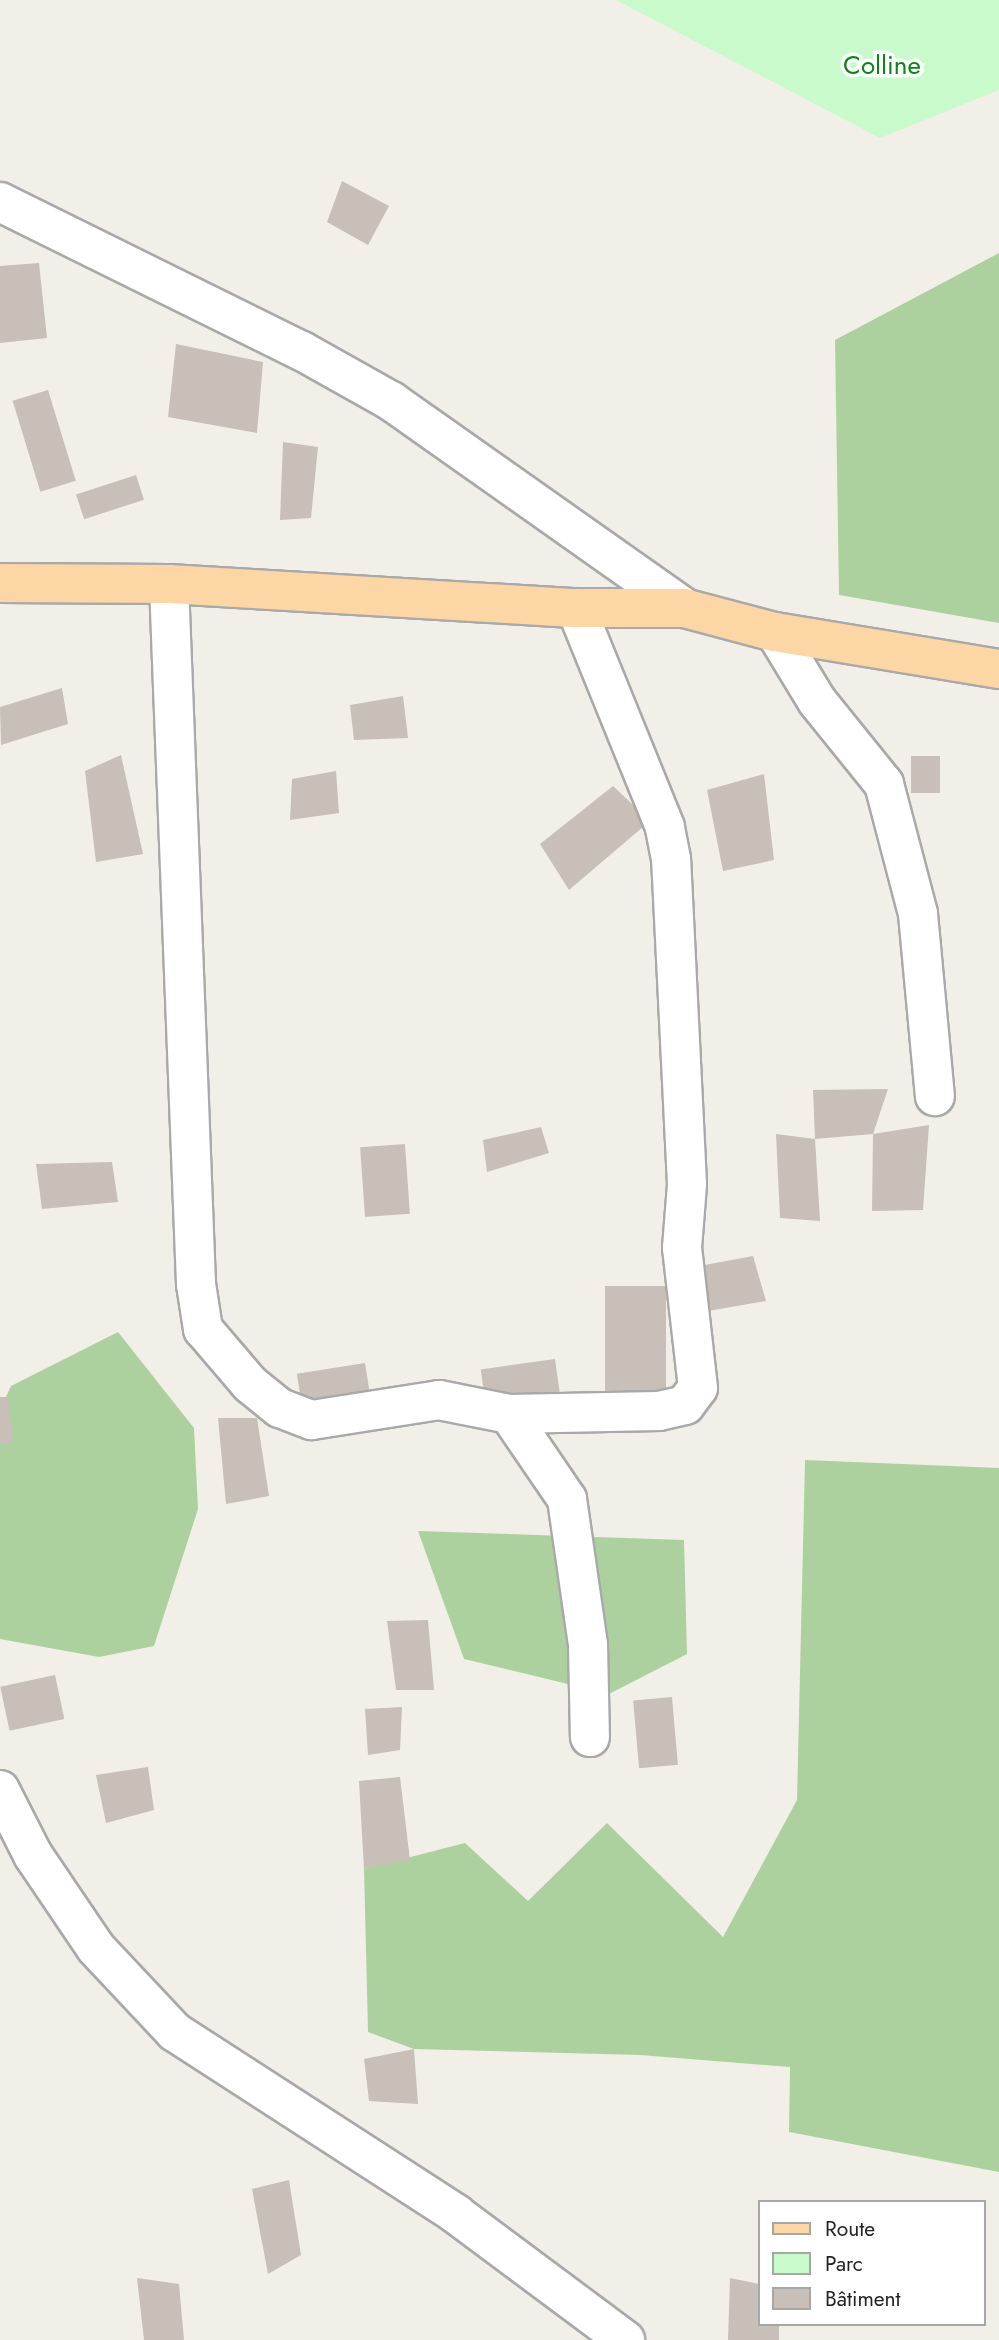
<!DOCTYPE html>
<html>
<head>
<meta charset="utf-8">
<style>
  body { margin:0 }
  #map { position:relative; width:999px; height:2340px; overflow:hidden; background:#f2efe9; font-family:Jost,sans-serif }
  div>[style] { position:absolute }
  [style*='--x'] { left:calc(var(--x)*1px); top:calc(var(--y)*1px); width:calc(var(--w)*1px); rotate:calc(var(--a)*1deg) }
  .forest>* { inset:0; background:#add19e }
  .park>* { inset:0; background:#c8facc }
  .building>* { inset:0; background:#c7bfb8; transform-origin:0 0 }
  .roads { filter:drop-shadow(2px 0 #a9a9a9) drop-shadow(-2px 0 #a9a9a9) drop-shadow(0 2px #a9a9a9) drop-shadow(0 -2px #a9a9a9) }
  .minor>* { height:38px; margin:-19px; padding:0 19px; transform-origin:19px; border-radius:19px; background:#fff }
  .major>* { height:38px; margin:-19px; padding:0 19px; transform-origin:19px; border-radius:19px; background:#fcd6a4 }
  span { translate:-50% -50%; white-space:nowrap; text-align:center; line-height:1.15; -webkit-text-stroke:7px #fff; paint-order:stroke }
  .park-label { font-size:26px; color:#0c8416 }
  .legend { position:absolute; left:758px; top:2200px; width:228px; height:126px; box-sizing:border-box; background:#fff; border:2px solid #a7a7a7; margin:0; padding:9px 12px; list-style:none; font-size:21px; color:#222 }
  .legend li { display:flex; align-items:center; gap:14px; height:35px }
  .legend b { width:35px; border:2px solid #a7a7a7 }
</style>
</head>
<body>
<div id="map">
  <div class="forest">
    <div style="clip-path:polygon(999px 253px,999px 623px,839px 595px,835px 340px)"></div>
    <div style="clip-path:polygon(118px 1332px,194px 1428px,198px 1509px,154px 1646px,99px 1657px,0 1639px,0 1410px,11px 1386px)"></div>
    <div style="clip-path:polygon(805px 1460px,999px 1468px,999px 2172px,789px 2132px,790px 2067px,640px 2055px,414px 2049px,368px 2032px,364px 1869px,465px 1843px,528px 1901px,607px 1823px,723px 1937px,797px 1800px)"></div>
    <div style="clip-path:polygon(418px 1531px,684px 1540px,687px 1654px,609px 1694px,464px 1659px)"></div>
  </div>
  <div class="park">
    <div style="clip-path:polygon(616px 0,999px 0,999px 90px,880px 138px)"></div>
  </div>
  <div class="building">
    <div style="clip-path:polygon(342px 181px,389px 206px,368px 245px,327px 222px)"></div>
    <div style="clip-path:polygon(39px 263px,47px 338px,0 343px,0 266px)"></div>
    <div style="clip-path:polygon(176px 344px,263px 362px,257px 433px,168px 417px)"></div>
    <div style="left:48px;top:390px;width:95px;height:37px;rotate:73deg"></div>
    <div style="clip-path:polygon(283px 442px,318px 447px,311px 518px,280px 520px)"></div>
    <div style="left:136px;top:475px;width:26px;height:63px;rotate:72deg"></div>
    <div style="clip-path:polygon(62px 688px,68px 724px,1px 745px,0 707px)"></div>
    <div style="clip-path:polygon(403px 696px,408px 738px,354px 740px,350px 705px)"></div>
    <div style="clip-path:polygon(121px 755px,143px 854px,96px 862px,85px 771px)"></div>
    <div style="left:940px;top:756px;width:37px;height:29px;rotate:90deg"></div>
    <div style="clip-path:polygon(336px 771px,339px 813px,290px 820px,292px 779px)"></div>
    <div style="clip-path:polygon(764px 774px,774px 860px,723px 871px,707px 790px)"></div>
    <div style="clip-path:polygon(613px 786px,650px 821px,569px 890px,540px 844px)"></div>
    <div style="clip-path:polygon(888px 1089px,873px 1134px,929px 1125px,923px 1210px,872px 1211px,873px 1134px,815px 1139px,813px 1090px)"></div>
    <div style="clip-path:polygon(541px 1127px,549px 1153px,487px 1172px,483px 1140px)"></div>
    <div style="clip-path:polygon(776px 1134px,815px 1139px,820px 1221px,780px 1218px)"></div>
    <div style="left:405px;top:1144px;width:70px;height:45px;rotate:86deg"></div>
    <div style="clip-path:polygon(112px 1162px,118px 1202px,42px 1209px,36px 1164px)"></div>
    <div style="clip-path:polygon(753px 1256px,766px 1301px,697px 1313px,694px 1267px)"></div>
    <div style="left:605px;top:1286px;width:61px;height:119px"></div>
    <div style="left:555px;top:1359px;width:41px;height:75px;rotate:82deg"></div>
    <div style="left:365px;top:1363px;width:39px;height:69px;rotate:81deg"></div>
    <div style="clip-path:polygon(0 1397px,8px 1397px,13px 1443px,0 1444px)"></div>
    <div style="clip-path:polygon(218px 1418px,257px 1418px,269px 1496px,226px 1504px)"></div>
    <div style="clip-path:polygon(428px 1620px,434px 1690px,396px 1690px,387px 1621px)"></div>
    <div style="left:55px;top:1675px;width:45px;height:56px;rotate:78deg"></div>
    <div style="left:672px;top:1697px;width:68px;height:39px;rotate:85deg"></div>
    <div style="clip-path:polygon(402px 1707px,400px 1750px,368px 1755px,365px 1709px)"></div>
    <div style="clip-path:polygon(148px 1767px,154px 1810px,106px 1823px,96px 1775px)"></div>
    <div style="clip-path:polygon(400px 1777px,410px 1860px,364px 1869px,359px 1781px)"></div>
    <div style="clip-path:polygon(414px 2049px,418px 2104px,369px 2101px,364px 2059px)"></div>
    <div style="clip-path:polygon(289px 2180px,301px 2255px,268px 2274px,252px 2189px)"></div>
    <div style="clip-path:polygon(137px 2278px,179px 2284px,184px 2340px,144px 2340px)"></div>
    <div style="clip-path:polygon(730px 2278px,759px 2284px,759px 2324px,779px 2324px,779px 2340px,728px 2340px)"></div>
  </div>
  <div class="roads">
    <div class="minor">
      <div style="--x:0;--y:202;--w:337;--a:26.3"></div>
      <div style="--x:302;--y:351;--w:102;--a:29.3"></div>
      <div style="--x:391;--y:401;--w:359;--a:35.2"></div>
      <div style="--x:169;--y:584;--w:701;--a:87.79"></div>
      <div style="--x:196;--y:1284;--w:46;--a:81.2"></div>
      <div style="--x:203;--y:1329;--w:72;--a:49.5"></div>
      <div style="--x:250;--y:1384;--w:38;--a:39"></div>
      <div style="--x:280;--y:1408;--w:34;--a:21"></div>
      <div style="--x:312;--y:1420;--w:129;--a:-8.9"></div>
      <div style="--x:439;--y:1400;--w:71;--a:11.3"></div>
      <div style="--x:509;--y:1414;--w:150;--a:-1.1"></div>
      <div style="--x:659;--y:1411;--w:27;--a:-13"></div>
      <div style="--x:685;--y:1405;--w:21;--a:-53"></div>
      <div style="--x:698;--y:1388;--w:141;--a:-96.5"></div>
      <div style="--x:682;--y:1248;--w:64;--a:-85.5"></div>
      <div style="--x:687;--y:1184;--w:325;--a:-92.8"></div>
      <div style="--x:671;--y:859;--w:33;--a:-101"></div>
      <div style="--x:665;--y:827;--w:236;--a:-112.1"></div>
      <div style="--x:775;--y:632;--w:81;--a:58.7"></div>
      <div style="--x:817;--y:701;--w:107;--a:51.1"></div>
      <div style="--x:884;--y:784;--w:134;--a:75.3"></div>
      <div style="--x:918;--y:914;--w:183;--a:84.7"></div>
      <div style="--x:509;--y:1414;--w:103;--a:55.7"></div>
      <div style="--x:567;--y:1499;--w:148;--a:81.8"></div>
      <div style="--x:588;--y:1645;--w:92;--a:88.8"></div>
      <div style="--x:0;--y:1790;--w:73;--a:63.1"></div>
      <div style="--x:33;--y:1855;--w:112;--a:55.9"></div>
      <div style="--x:96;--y:1948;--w:115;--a:46.8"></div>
      <div style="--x:175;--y:2032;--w:335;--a:32.9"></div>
      <div style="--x:456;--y:2214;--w:211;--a:36.7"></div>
    </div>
    <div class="major">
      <div style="--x:0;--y:583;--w:169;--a:0.3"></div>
      <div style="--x:169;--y:584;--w:408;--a:3.4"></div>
      <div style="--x:576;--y:608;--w:108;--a:0"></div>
      <div style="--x:684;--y:608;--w:94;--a:14.8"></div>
      <div style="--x:775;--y:632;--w:227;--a:9.4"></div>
    </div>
  </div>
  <div class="park-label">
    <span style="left:882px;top:66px">Colline</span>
  </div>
  <ul class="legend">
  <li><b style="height:9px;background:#fcd6a4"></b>Route</li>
  <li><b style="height:19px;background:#c8facc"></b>Parc</li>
  <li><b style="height:19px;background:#c7bfb8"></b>Bâtiment</li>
  </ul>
</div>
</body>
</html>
